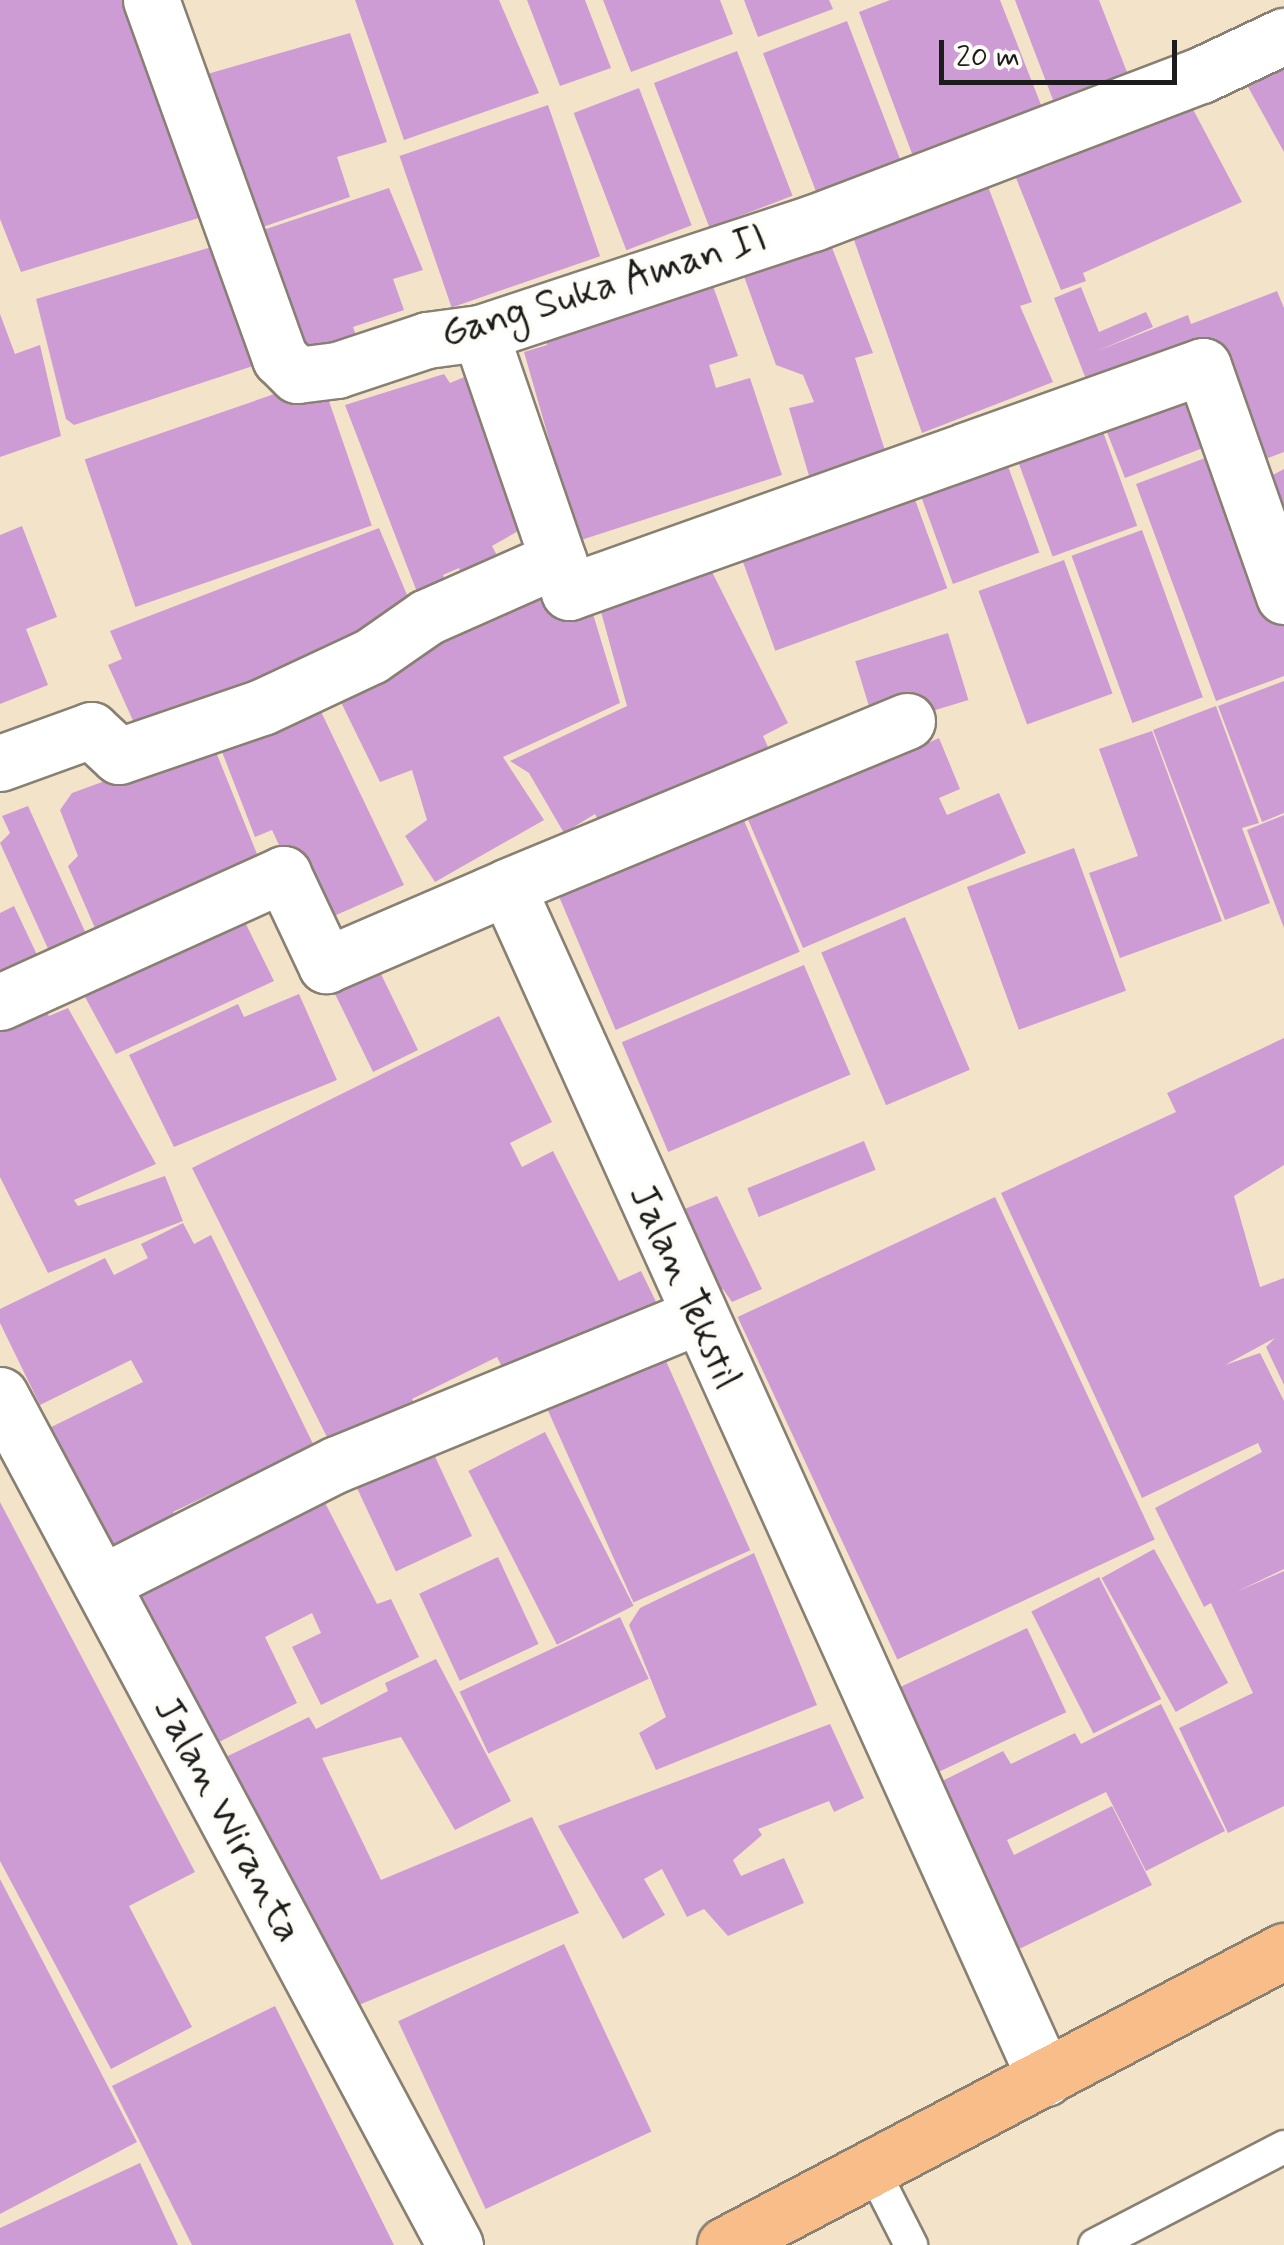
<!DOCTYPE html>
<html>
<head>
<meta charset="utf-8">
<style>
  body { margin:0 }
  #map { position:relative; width:1284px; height:2245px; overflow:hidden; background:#f3e4c9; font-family:Mynerve,sans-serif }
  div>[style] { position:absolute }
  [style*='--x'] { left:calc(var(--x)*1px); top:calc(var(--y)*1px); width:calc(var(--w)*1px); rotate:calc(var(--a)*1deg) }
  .building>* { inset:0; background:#cd9cd5; transform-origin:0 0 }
  .roads { filter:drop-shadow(2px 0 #888072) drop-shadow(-2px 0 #888072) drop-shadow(0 2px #888072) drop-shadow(0 -2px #888072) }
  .lane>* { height:32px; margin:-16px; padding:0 16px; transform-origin:16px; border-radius:16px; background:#fff }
  .street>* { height:55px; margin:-27.5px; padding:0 27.5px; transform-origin:27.5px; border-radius:27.5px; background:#fff }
  .primary>* { height:55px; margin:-27.5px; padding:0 27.5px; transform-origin:27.5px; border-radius:27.5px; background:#f8bd89 }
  span { translate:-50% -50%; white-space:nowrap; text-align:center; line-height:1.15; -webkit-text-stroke:8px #fdfcf7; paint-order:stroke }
  .street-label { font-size:40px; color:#1c1c1c }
  .scale { position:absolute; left:939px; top:40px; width:238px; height:45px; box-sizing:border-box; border:5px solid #1c1c1c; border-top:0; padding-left:12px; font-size:30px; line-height:35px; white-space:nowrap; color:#1c1c1c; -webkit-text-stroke:8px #fdfcf7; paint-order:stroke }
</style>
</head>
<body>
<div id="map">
  <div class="building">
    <div style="clip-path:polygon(0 0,138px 0,225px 210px,21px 272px,0 219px)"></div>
    <div style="clip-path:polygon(355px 0,499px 0,539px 93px,404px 140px)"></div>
    <div style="clip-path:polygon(527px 0,585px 0,611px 68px,560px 86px)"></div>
    <div style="clip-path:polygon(603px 0,720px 0,733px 34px,631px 72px)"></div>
    <div style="clip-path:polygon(744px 0,829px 0,833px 9px,758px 37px)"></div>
    <div style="clip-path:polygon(890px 0,1000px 0,1043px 110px,914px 159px,859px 12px)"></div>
    <div style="clip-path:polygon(1015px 0,1099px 0,1127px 72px,1053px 100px)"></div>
    <div style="left:847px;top:21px;width:152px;height:90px;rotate:69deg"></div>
    <div style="clip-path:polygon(350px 33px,387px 142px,337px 157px,350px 197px,245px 233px,190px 79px)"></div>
    <div style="left:737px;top:51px;width:155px;height:89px;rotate:69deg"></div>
    <div style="clip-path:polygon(1284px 54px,1284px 152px,1242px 76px)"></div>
    <div style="left:639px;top:88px;width:147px;height:70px;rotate:69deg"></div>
    <div style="clip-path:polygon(1186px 96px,1242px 202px,1083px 273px,1086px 281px,1061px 290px,1014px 173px,1040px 161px,1044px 168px,1125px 134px,1121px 123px)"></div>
    <div style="left:548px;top:105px;width:160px;height:157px;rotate:71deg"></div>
    <div style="clip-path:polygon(981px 168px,1032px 302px,1020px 306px,1053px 382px,922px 433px,848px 223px)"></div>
    <div style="clip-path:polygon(389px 188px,423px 270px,393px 279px,404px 310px,353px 327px,362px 350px,303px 370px,254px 233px)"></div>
    <div style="clip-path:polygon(232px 241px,271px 360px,74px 425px,66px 419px,36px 299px)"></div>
    <div style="clip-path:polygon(831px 245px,873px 353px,855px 358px,893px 475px,817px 503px,789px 408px,814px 402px,803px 375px,776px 365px,737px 257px)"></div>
    <div style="clip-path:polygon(713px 286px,738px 356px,709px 365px,716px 388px,750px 378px,782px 475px,578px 541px,524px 352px,547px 345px,543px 332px,665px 289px,670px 302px)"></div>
    <div style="clip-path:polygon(1081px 287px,1099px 332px,1146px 312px,1153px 327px,1097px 351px,1188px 315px,1191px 324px,1277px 291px,1284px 308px,1284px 452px,1254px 463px,1242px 433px,1125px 478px,1054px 298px)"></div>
    <div style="clip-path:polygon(0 314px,15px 354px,40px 345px,61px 436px,0 457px)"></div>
    <div style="clip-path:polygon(444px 374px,450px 383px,469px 375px,520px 530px,492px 546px,499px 559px,468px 588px,459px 568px,443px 575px,451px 595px,422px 605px,345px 405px)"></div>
    <div style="left:321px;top:378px;width:156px;height:250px;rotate:71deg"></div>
    <div style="left:1090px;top:396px;width:138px;height:90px;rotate:70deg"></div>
    <div style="left:997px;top:436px;width:124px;height:92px;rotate:70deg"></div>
    <div style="clip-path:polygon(1237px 446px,1284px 571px,1284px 676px,1216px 701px,1136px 484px)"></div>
    <div style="clip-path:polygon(1284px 469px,1284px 510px,1271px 476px)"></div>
    <div style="left:909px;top:483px;width:112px;height:183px;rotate:70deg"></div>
    <div style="clip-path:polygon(22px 526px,57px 617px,26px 629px,48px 685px,0 704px,0 535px)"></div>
    <div style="clip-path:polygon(379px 528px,415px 614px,139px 734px,108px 665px,122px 659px,110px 631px)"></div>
    <div style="left:1142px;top:530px;width:178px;height:75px;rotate:70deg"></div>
    <div style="left:1064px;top:560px;width:142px;height:91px;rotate:70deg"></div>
    <div style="clip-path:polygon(709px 566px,788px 723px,763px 736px,774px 760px,604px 832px,595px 814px,564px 833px,529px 773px,510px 761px,627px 706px,598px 601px)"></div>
    <div style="clip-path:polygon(535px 587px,557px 618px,590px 604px,620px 703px,503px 757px,544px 820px,435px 882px,405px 836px,427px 820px,412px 770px,380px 782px,334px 688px)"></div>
    <div style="left:948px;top:633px;width:70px;height:97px;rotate:73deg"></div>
    <div style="clip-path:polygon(1284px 681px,1284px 813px,1262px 822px,1218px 706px)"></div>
    <div style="clip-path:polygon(314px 697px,404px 885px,316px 924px,272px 830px,255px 837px,219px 744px)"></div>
    <div style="clip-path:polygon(1216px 706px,1259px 823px,1242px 828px,1270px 903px,1225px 920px,1153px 730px)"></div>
    <div style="clip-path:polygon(910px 730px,917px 748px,939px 738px,960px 789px,939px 798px,947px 815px,999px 793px,1026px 853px,803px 948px,740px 801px)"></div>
    <div style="clip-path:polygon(1152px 731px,1222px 921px,1120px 958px,1089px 873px,1138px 856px,1099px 749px)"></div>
    <div style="clip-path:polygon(212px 742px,265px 874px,101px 942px,68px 866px,78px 856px,60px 810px,72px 793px)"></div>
    <div style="clip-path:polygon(28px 806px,97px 958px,60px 975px,0 843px,10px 833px,2px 816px)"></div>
    <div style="left:740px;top:811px;width:153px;height:200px;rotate:67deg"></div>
    <div style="clip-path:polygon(1284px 815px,1284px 928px,1247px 830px)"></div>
    <div style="left:1074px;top:848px;width:152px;height:114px;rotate:70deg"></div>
    <div style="clip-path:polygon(14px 906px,48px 978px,0 1001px,0 913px)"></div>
    <div style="clip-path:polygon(238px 908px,274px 981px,116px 1054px,72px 973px)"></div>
    <div style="left:905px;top:917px;width:166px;height:91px;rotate:67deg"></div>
    <div style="left:804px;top:965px;width:119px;height:198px;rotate:67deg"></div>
    <div style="left:379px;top:970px;width:89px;height:50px;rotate:64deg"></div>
    <div style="clip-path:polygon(299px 994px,337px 1080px,174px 1147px,129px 1055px,238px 1004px,244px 1017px)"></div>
    <div style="clip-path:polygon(42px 1003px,49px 1016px,68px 1008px,156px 1164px,74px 1200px,78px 1206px,165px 1176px,183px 1221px,48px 1273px,0 1177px,0 1020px)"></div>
    <div style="clip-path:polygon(499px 1016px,552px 1122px,510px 1143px,522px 1167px,553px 1151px,619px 1281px,641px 1271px,662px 1314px,513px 1389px,497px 1357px,412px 1399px,421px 1415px,337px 1457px,192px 1168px)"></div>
    <div style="clip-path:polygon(1284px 1038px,1284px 1165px,1234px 1196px,1260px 1287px,1284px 1278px,1284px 1385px,1266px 1347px,1275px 1338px,1225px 1365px,1260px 1353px,1284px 1401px,1284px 1569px,1236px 1592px,1284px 1571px,1284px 1806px,1228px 1833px,1179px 1728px,1253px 1693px,1211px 1603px,1204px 1607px,1155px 1508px,1262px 1452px,1258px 1443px,1142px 1498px,1001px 1193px,1176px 1112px,1167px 1093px)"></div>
    <div style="left:864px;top:1141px;width:31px;height:126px;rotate:68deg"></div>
    <div style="clip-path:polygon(717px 1196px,762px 1289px,732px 1302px,723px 1289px,700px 1300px,662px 1218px)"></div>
    <div style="left:995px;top:1197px;width:378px;height:284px;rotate:65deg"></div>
    <div style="clip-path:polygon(183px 1223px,194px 1244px,211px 1235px,318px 1454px,241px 1493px,236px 1482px,173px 1512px,182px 1531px,115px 1565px,39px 1433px,143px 1382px,131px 1360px,40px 1405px,0 1323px,0 1309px,105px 1258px,114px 1275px,148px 1258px,141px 1244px)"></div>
    <div style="left:658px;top:1343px;width:227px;height:128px;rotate:66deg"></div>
    <div style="left:545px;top:1432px;width:195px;height:86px;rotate:63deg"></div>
    <div style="left:431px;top:1448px;width:97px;height:84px;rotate:65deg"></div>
    <div style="clip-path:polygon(318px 1489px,377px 1604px,391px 1599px,419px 1657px,321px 1705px,292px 1647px,321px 1633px,312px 1613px,265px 1637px,297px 1703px,203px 1750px,120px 1587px)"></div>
    <div style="clip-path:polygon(0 1502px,195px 1872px,129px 1906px,192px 2027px,111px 2069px,0 1861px)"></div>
    <div style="left:1154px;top:1549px;width:153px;height:60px;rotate:61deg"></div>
    <div style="clip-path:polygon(754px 1553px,817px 1705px,656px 1770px,639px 1733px,666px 1717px,629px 1625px,640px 1608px)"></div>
    <div style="left:498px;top:1557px;width:96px;height:87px;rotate:65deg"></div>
    <div style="left:1099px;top:1577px;width:137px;height:76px;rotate:63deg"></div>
    <div style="left:620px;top:1617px;width:68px;height:177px;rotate:65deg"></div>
    <div style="left:1027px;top:1628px;width:93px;height:147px;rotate:65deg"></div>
    <div style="clip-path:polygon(436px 1659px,511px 1801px,455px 1830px,401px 1737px,322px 1758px,381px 1880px,532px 1817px,579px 1913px,347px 2010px,211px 1764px,309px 1717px,316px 1729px,388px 1691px,385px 1683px)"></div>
    <div style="clip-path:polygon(1161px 1704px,1225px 1831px,1146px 1871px,1106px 1792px,1007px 1840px,1014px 1855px,1112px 1806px,1152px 1885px,1015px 1951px,934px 1785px,1003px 1751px,1011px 1764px,1075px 1733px,1081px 1744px)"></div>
    <div style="clip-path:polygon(830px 1724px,864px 1798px,834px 1812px,829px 1801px,758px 1829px,762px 1835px,733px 1860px,741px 1876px,784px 1858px,804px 1903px,728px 1936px,704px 1909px,687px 1917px,662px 1869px,644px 1879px,665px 1915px,623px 1939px,558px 1826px)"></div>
    <div style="clip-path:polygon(0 1879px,137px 2142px,0 2214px)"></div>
    <div style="left:564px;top:1944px;width:207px;height:183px;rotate:65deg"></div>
    <div style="clip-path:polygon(275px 2006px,394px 2245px,192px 2245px,112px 2086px)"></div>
    <div style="clip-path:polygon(140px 2163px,178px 2245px,0 2245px,0 2228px)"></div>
  </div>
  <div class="roads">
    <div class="lane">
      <div style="--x:871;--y:2166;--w:89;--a:63.1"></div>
      <div style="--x:1095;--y:2245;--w:213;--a:-27.4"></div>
    </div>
    <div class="street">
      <div style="--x:151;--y:0;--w:381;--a:70.2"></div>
      <div style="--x:280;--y:358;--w:24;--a:45"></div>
      <div style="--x:297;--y:375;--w:40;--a:-7.1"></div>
      <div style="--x:337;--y:370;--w:95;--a:-18.4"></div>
      <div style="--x:427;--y:340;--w:53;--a:-7.5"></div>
      <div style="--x:480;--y:333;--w:351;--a:-18.3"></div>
      <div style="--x:813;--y:223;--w:415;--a:-20.9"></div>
      <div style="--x:1201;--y:75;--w:92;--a:-25.2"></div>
      <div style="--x:480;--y:333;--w:274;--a:71"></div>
      <div style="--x:569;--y:592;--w:673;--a:-19.62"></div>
      <div style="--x:1203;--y:366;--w:244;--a:70.6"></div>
      <div style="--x:907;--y:721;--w:433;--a:157.5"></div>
      <div style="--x:507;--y:887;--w:1307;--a:65.69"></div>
      <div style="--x:0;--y:763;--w:97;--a:-19.9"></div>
      <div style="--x:91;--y:730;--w:38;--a:43"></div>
      <div style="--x:119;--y:756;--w:151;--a:-18.9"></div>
      <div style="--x:262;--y:707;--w:120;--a:-25.1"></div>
      <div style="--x:371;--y:656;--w:68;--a:-34.9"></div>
      <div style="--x:427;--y:617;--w:143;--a:-23.9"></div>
      <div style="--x:0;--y:1002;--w:311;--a:-24.3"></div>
      <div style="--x:283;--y:874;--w:101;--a:64.7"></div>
      <div style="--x:326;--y:965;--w:197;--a:-23.3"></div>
      <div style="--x:0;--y:1395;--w:964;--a:61.84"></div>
      <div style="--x:101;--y:1583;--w:264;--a:-26.8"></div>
      <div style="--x:337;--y:1464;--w:388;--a:-22.3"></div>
    </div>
    <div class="primary">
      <div style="--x:725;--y:2245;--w:632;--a:-27.74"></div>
    </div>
  </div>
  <div class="street-label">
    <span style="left:604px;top:287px;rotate:-17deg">Gang Suka Aman II</span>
    <span style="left:684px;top:1287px;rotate:66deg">Jalan Tekstil</span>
    <span style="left:227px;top:1820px;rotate:62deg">Jalan Wiranta</span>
  </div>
  <div class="scale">20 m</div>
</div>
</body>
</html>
